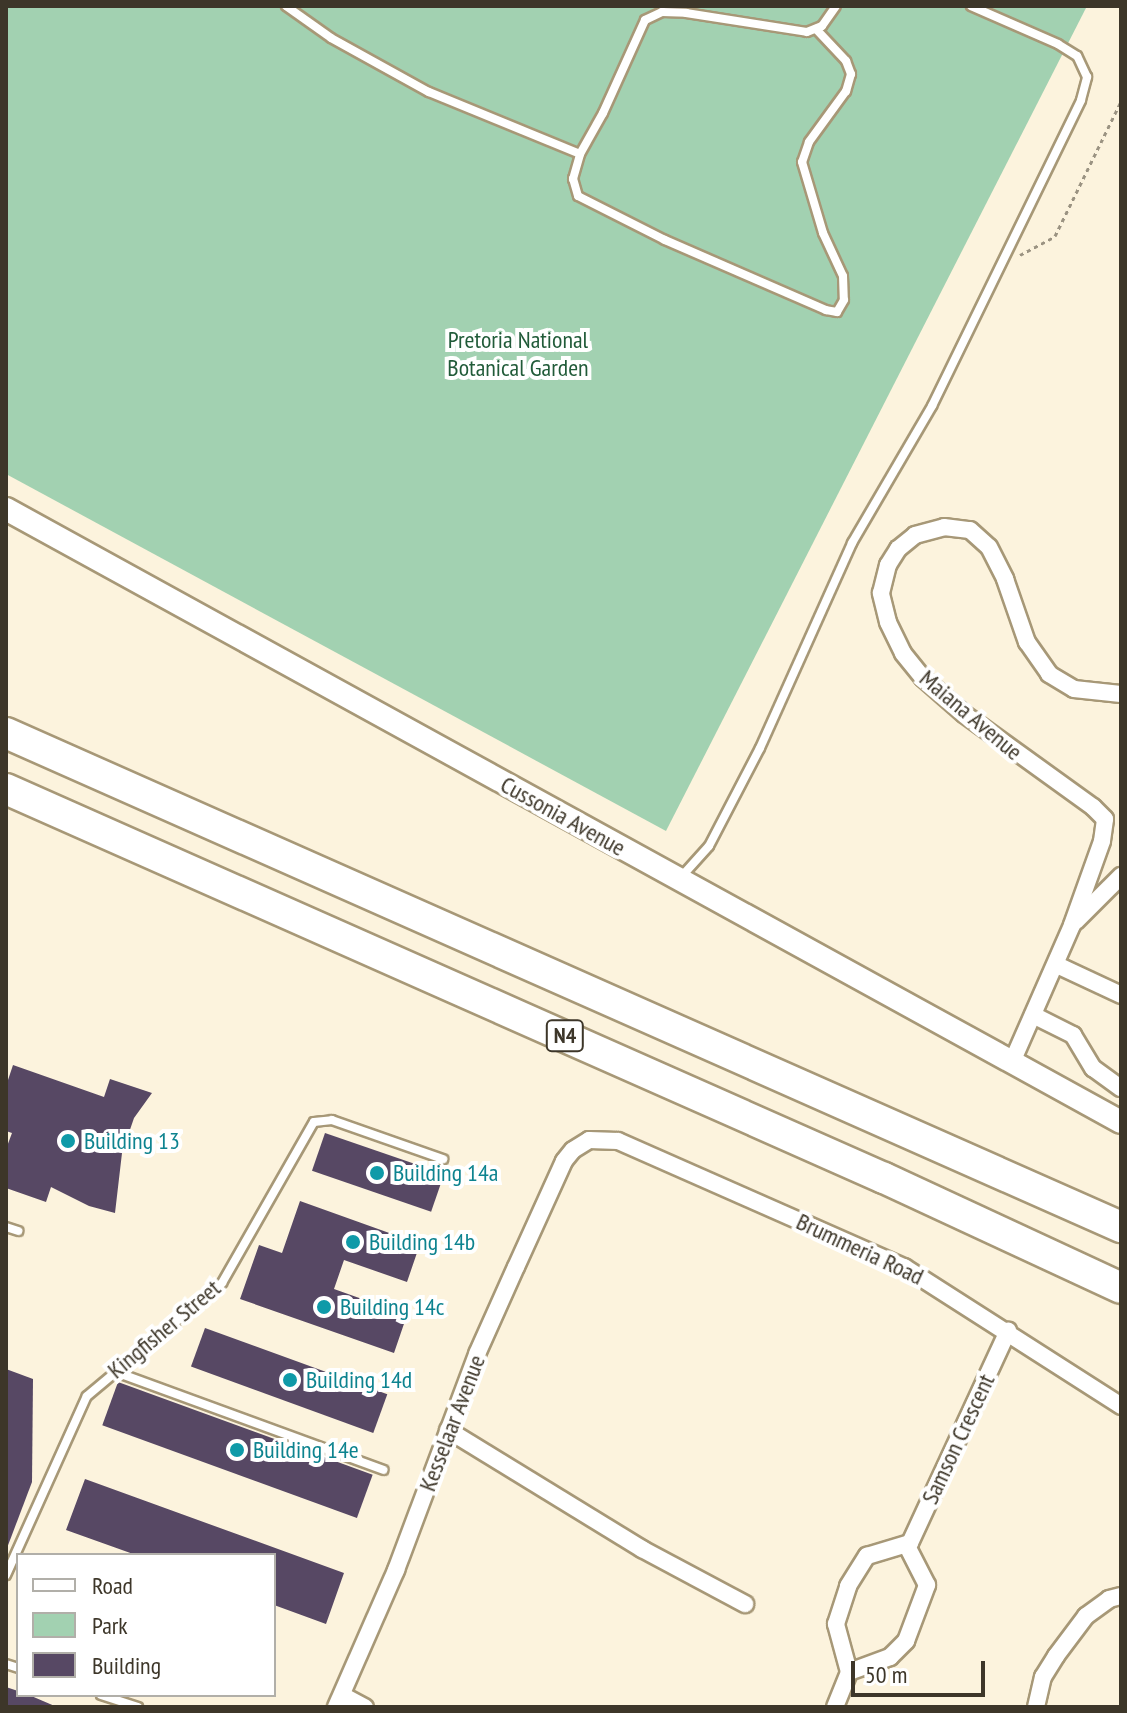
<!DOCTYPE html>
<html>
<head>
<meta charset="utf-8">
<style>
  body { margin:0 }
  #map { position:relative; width:1127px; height:1713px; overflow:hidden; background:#fcf3dd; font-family:"PT Sans Narrow",sans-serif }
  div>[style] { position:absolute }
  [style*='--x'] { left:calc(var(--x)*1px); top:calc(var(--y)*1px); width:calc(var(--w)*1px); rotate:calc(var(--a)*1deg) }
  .green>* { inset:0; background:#a2d1b1 }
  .building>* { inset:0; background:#574864; transform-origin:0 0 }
  .path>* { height:3px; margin-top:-1.5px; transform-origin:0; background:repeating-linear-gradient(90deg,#9b9382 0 4px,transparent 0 8px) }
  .roads { filter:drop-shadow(2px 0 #a79877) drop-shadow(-2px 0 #a79877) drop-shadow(0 2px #a79877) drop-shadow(0 -2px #a79877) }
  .service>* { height:8px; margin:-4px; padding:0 4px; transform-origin:4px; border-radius:4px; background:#fff }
  .minor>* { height:16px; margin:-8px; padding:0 8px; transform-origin:8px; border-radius:8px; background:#fff }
  .secondary>* { height:22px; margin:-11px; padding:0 11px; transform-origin:11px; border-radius:11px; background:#fff }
  .motorway>* { height:30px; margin:-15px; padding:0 15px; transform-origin:15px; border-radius:15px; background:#fff }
  .dots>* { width:22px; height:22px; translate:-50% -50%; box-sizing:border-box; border:4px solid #fff; border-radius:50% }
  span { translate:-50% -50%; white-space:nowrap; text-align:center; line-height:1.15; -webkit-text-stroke:8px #fff; paint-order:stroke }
  .shield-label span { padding:2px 6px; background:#fff; border:2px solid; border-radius:6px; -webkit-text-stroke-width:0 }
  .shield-label { font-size:22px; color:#3d3629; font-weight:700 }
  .park-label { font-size:24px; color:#215b39 }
  .street-label { font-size:24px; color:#3d3629 }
  .culture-label { font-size:24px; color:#0d838f }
  .left { translate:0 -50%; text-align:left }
  .frame { position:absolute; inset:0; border:8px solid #3d3629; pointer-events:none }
  .legend { position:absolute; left:16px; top:1553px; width:260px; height:144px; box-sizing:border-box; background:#fff; border:2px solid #b1afa9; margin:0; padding:10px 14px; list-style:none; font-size:24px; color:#3d3629 }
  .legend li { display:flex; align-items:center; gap:16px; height:40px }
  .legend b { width:40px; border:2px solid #b1afa9 }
  .scale { position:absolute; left:851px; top:1661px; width:134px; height:36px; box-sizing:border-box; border:4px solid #3d3629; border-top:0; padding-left:10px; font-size:24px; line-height:28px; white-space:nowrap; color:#3d3629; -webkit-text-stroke:6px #fff; paint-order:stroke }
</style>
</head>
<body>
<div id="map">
  <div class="green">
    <div style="clip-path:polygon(6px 6px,1087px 6px,666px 831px,6px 474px)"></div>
  </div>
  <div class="building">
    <div style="clip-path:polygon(13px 1065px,104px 1097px,110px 1079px,152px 1093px,134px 1118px,122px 1153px,115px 1213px,89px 1206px,51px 1187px,46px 1202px,6px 1188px,6px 1149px,12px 1133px,6px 1131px,6px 1086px)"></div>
    <div style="left:325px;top:1133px;width:126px;height:40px;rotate:19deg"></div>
    <div style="clip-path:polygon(300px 1201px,420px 1244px,407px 1282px,344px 1260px,334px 1289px,407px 1315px,394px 1353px,240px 1299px,259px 1245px,282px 1253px)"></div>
    <div style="left:205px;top:1328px;width:194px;height:41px;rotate:20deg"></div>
    <div style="clip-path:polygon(6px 1369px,33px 1379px,32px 1482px,7px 1548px)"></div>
    <div style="left:118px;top:1382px;width:271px;height:46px;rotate:20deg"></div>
    <div style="clip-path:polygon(85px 1479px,344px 1573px,326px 1624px,274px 1605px,274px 1555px,136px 1555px,66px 1530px)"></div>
    <div style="clip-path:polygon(6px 1687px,18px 1691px,18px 1695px,29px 1695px,57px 1707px,6px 1707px)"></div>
  </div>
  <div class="path">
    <div style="--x:1020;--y:255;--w:40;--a:-28"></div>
    <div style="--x:1055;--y:236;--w:150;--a:-63.9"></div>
  </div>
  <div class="roads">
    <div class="service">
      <div style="--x:286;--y:6;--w:55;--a:35.4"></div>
      <div style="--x:331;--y:38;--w:112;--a:28.9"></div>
      <div style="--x:429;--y:92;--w:163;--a:22.3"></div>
      <div style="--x:816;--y:29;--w:44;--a:46.8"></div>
      <div style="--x:846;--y:61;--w:14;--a:69"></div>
      <div style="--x:851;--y:74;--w:18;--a:106"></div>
      <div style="--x:846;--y:91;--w:63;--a:126"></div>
      <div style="--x:809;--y:142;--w:21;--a:109"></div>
      <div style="--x:802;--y:162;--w:74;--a:73.5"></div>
      <div style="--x:823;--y:233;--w:47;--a:65.1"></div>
      <div style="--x:843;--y:276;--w:24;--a:88"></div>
      <div style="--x:844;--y:300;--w:14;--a:120"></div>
      <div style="--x:837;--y:312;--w:11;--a:-170"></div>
      <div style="--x:826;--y:310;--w:176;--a:-156.5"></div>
      <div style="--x:665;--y:240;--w:97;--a:-153.2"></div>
      <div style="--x:578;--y:196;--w:18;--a:-106"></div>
      <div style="--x:573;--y:179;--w:26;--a:-74"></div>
      <div style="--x:580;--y:154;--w:47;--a:-60.7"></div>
      <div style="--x:603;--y:113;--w:102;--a:-65.7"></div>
      <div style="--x:645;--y:20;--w:19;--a:-25"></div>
      <div style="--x:662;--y:12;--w:24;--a:2"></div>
      <div style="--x:686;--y:13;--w:122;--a:8.9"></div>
      <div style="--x:807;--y:32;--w:16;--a:-22"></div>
      <div style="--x:822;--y:26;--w:24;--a:-55"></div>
      <div style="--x:682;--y:876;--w:40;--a:-48"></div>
      <div style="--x:709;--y:846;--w:110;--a:-62.5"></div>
      <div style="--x:760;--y:748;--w:225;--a:-65.8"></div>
      <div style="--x:852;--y:543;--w:159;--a:-59.7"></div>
      <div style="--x:932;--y:406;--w:340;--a:-64"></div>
      <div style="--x:1081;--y:100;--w:24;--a:-75"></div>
      <div style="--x:1087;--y:77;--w:23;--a:-115"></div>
      <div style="--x:1077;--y:56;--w:22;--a:-148"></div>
      <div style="--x:1058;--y:44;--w:95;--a:-156.4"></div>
      <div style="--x:6;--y:1227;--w:13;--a:18"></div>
      <div style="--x:113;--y:1371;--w:288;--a:20.1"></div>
      <div style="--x:6;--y:1575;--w:196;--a:-65.7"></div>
      <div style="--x:87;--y:1396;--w:176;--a:-39.9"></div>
      <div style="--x:222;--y:1283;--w:185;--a:-60.3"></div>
      <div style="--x:314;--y:1122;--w:18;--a:-6"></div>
      <div style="--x:332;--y:1120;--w:118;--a:19.4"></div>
      <div style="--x:6;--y:1664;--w:13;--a:18"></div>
      <div style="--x:101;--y:1695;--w:39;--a:18"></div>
    </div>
    <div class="minor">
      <div style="--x:1076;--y:921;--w:64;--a:-45"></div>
      <div style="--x:1057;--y:965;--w:71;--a:25.1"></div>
      <div style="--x:1033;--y:1015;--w:45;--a:26.6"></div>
      <div style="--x:1073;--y:1035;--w:39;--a:59"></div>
      <div style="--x:1093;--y:1068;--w:34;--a:36"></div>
      <div style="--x:1012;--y:1062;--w:150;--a:-66.3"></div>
      <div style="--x:1072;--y:925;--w:89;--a:-70.3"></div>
      <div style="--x:1102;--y:841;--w:22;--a:-82"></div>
      <div style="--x:1105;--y:819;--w:17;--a:-135"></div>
      <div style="--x:1093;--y:807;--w:159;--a:-144.2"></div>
      <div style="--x:964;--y:714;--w:55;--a:-138.7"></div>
      <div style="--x:923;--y:678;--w:32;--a:-129"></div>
      <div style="--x:903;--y:653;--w:34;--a:-116"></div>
      <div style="--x:888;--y:622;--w:30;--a:-104"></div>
      <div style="--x:881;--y:593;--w:29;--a:-76"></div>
      <div style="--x:888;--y:565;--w:19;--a:-58"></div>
      <div style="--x:898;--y:549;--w:22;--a:-39"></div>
      <div style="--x:915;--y:535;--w:30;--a:-15"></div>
      <div style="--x:944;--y:527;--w:26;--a:7"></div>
      <div style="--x:970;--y:530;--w:25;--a:42"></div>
      <div style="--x:989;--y:547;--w:36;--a:63"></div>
      <div style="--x:1005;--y:579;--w:67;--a:70.8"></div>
      <div style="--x:1027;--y:642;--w:39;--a:55"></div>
      <div style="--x:1049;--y:674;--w:29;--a:31"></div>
      <div style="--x:1074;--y:689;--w:47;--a:6.1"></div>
      <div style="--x:448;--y:1430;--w:228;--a:31.5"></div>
      <div style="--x:642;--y:1549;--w:117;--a:28.1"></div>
      <div style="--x:849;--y:1672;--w:44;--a:-20.1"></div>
      <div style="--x:890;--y:1657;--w:23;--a:-45"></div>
      <div style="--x:906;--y:1641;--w:60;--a:-69.4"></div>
      <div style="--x:927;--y:1585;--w:44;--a:-117.1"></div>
      <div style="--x:342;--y:1695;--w:26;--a:28"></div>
      <div style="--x:336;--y:1707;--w:150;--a:-66.3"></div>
      <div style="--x:396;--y:1570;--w:231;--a:-69.4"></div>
      <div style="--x:477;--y:1354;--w:95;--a:-65.9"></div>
      <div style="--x:516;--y:1267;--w:116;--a:-65.6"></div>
      <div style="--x:564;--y:1161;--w:14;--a:-51"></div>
      <div style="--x:573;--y:1150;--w:19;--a:-32"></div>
      <div style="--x:589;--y:1140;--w:29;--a:2"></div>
      <div style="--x:618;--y:1141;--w:313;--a:23.8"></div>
      <div style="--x:904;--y:1267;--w:258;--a:32.6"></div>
      <div style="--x:835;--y:1707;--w:38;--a:-68"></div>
      <div style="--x:849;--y:1672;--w:50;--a:-105.2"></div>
      <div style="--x:836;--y:1624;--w:40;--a:-72"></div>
      <div style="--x:848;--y:1586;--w:36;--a:-58"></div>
      <div style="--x:867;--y:1556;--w:45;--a:-16.8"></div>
      <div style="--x:910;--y:1543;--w:234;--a:-65.2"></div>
      <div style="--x:1036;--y:1707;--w:31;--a:-77"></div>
      <div style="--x:1043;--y:1677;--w:25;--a:-58"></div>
      <div style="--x:1056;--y:1656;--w:50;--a:-53.1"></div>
      <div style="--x:1086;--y:1616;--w:29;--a:-36"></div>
      <div style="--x:1109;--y:1599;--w:12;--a:-14"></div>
    </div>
    <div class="secondary">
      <div style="--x:6;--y:509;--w:1272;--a:28.8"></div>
    </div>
    <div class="motorway">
      <div style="--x:6;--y:733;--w:1220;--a:23.9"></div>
      <div style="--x:6;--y:789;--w:960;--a:23.9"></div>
      <div style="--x:884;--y:1178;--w:261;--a:24.9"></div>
    </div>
  </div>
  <div class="dots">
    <div style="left:68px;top:1141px;background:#0f9aa8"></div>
    <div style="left:377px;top:1173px;background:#0f9aa8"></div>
    <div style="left:353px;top:1242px;background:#0f9aa8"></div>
    <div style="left:324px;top:1307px;background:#0f9aa8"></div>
    <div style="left:290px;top:1380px;background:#0f9aa8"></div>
    <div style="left:237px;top:1450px;background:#0f9aa8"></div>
  </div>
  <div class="shield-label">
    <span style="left:565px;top:1036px">N4</span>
  </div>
  <div class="park-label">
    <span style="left:518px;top:354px">Pretoria National<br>Botanical Garden</span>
  </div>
  <div class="street-label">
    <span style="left:971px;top:715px;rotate:40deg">Maiana Avenue</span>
    <span style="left:563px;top:816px;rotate:29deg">Cussonia Avenue</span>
    <span style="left:860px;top:1249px;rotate:25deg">Brummeria Road</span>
    <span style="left:164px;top:1329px;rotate:-40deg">Kingfisher Street</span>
    <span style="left:452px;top:1423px;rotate:-69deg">Kesselaar Avenue</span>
    <span style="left:958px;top:1439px;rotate:-65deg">Samson Crescent</span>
  </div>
  <div class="culture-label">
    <span class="left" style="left:84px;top:1141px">Building 13</span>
    <span class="left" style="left:393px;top:1173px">Building 14a</span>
    <span class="left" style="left:369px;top:1242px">Building 14b</span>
    <span class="left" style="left:340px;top:1307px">Building 14c</span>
    <span class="left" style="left:306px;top:1380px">Building 14d</span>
    <span class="left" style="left:253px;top:1450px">Building 14e</span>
  </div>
  <div class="frame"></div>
  <ul class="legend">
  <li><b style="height:10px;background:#fff"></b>Road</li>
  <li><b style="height:22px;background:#a2d1b1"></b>Park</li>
  <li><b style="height:22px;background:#574864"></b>Building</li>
  </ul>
  <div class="scale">50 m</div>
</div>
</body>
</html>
